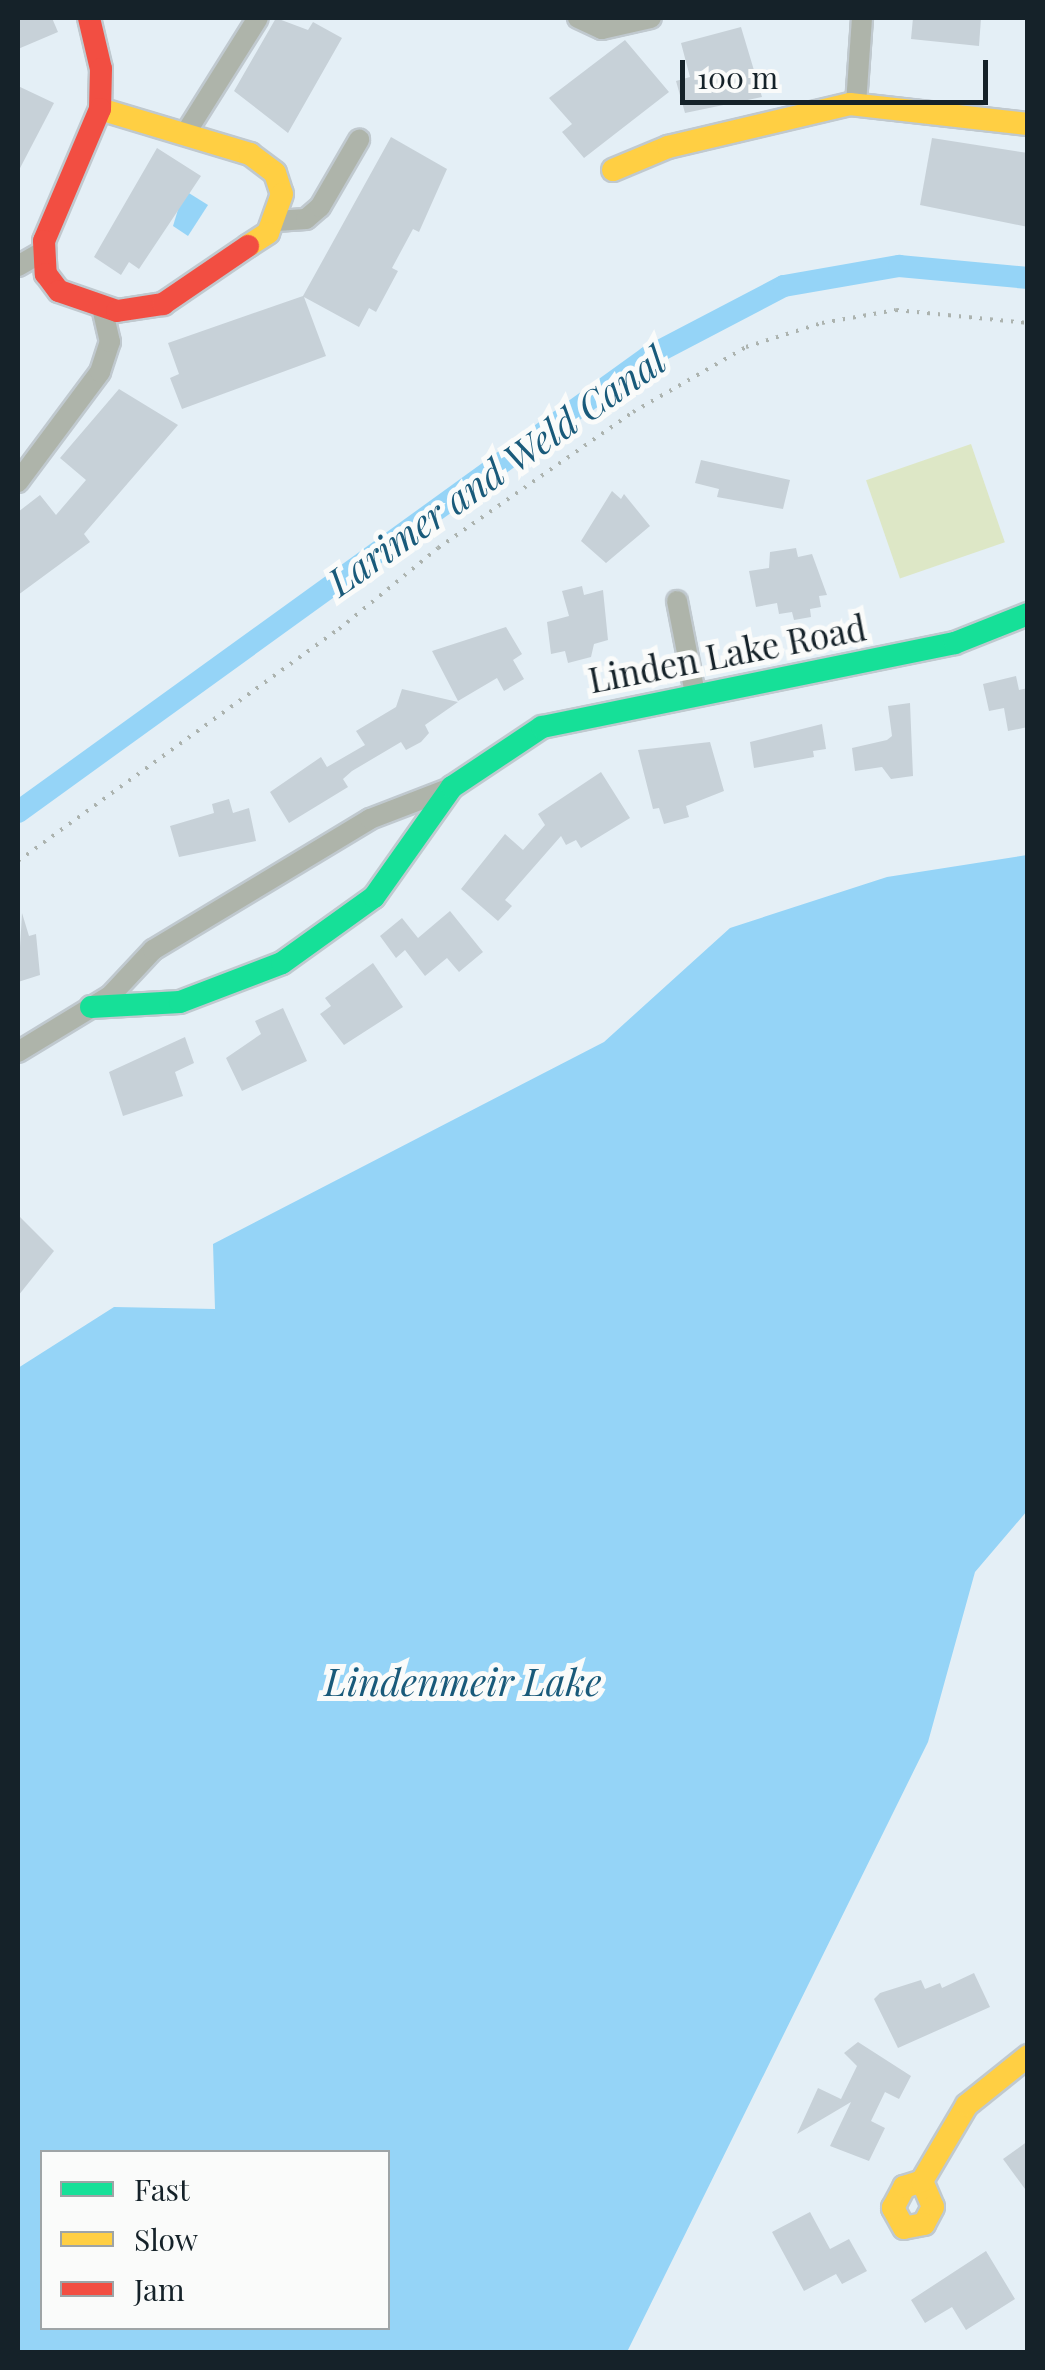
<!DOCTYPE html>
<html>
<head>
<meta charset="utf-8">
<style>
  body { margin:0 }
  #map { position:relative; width:1045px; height:2370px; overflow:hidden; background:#e4eff6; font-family:"Playfair Display",serif }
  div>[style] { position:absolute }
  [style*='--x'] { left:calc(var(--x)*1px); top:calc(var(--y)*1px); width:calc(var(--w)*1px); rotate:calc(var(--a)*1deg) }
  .green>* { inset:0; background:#dde7c6; transform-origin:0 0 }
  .water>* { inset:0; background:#95d4f7 }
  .canal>* { height:22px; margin:-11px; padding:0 11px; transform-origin:11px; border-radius:11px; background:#95d4f7 }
  .building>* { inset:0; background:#c7d1d8 }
  .path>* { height:4px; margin-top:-2px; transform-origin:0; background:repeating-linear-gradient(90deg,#acb3af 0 2.5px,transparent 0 10.5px) }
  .roads { filter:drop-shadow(2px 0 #c0c9cf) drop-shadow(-2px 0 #c0c9cf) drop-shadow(0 2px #c0c9cf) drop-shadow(0 -2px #c0c9cf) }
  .street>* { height:20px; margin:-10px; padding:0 10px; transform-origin:10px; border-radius:10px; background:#aeb4aa }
  .fast>* { height:22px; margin:-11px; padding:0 11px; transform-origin:11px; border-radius:11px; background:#16e098 }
  .slow>* { height:22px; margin:-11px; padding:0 11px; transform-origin:11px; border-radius:11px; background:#ffcf43 }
  .jam>* { height:22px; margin:-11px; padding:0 11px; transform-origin:11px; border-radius:11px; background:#f24e42 }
  span { translate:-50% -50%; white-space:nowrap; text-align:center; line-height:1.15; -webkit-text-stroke:10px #fafbfa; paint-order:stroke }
  .street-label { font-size:35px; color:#152229 }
  .water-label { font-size:38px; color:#195a7a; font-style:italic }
  .frame { position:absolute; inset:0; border:20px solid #152229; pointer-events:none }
  .legend { position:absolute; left:40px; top:2150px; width:350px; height:180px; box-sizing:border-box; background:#fafbfa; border:2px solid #9ea4a6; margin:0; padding:12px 18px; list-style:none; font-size:30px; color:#152229 }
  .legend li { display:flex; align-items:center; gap:20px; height:50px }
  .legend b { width:50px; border:2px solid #9ea4a6 }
  .scale { position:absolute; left:680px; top:60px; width:308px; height:45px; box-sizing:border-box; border:5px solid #152229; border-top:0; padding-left:12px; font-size:30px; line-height:35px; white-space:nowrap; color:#152229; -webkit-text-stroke:8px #fafbfa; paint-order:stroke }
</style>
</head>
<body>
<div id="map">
  <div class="green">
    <div style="left:971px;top:444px;width:104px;height:111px;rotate:71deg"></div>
  </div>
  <div class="water">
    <div style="clip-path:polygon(184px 190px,208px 205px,188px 236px,173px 226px)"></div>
    <div style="clip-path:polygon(evenodd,1027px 855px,1027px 1511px,975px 1572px,928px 1742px,627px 2352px,18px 2352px,18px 1368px,114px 1307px,215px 1309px,213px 1244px,604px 1042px,730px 928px,887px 877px,1027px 855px,42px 2152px,388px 2152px,388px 2328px,42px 2328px,42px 2152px)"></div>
  </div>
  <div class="canal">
    <div style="--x:18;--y:812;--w:777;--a:-35.84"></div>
    <div style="--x:648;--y:357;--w:153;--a:-27.6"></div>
    <div style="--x:784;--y:286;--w:117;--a:-9.9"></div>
    <div style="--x:899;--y:266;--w:130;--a:5.3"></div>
  </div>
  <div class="building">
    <div style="clip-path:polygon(18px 18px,52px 18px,58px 32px,18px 49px)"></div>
    <div style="clip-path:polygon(276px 18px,308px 30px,313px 22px,342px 38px,288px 133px,234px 91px)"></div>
    <div style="clip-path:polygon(913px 18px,981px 18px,979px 46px,911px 39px)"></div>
    <div style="clip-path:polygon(741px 27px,762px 97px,685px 113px,676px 81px,690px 77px,681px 43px)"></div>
    <div style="clip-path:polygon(625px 40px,669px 92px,584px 158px,562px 132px,572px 124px,549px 98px)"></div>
    <div style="clip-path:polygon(18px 86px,54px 103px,18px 172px)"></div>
    <div style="clip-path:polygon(391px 137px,447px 169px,419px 232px,413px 229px,392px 268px,398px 271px,376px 312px,369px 308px,359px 327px,304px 297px,326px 356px,182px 409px,170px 378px,179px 374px,168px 343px,303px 296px)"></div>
    <div style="clip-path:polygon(932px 138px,1028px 153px,1028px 227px,920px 205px)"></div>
    <div style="clip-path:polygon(157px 148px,201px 176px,139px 269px,129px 262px,121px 275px,94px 257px)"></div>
    <div style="clip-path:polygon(119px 389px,178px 425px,84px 534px,90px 542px,18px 595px,18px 512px,40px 495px,56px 515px,86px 480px,60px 458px)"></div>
    <div style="clip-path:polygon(701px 460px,790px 480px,783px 509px,717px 497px,719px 489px,695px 483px)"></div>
    <div style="clip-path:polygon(612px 491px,621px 499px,624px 494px,650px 526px,606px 563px,581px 541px)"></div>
    <div style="clip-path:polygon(796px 548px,798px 557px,812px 554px,827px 595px,819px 596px,821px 607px,810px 609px,811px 617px,794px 620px,792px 612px,779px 614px,777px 603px,756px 607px,749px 571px,769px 568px,770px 552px)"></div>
    <div style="clip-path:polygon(582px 586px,584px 595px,603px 590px,608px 640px,594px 644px,591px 657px,568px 663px,565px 651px,551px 654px,547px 622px,569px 616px,562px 591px)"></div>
    <div style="clip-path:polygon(506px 627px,522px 654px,513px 660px,524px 679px,504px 691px,497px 678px,458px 701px,432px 651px)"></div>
    <div style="clip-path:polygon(1016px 676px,1019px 690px,1028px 688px,1028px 727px,1008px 731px,1004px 708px,989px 711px,983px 684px)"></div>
    <div style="clip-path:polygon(402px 689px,458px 702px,425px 725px,429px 733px,421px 742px,406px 750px,401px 742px,352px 771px,343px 779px,348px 787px,289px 823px,270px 792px,321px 757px,327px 767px,365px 745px,356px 731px,396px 707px)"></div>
    <div style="clip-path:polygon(910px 703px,913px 776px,891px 779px,882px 767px,855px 771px,852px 748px,887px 740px,892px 736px,888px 706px)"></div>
    <div style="clip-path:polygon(822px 724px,826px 749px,813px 751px,814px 757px,754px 768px,750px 742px)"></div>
    <div style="clip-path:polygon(710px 742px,724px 791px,686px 806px,689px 817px,664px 824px,659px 808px,653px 809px,638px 750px)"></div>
    <div style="clip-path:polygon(601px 772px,630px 818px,581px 848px,576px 840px,566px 845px,561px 836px,505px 900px,512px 906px,498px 921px,461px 889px,505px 834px,523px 850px,545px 825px,538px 814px)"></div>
    <div style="clip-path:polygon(229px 799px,233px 813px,249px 808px,256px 841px,179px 857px,170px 826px,214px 813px,212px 804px)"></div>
    <div style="clip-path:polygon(450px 911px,483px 952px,459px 972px,447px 958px,425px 976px,405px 950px,396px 958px,380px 936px,402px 918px,418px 938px)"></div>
    <div style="clip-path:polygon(22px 913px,29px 936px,36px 934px,40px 975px,18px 982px)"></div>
    <div style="clip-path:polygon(373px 963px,403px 1007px,344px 1045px,320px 1014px,331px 1006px,325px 998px)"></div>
    <div style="clip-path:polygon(283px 1008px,307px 1061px,242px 1091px,226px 1058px,261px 1034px,255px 1021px)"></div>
    <div style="clip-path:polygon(185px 1037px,194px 1063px,175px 1072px,183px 1096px,123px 1116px,109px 1072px)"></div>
    <div style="clip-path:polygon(18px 1215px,54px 1251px,18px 1296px)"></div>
    <div style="clip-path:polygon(974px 1973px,990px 2007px,898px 2048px,874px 1999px,880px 1993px,921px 1980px,925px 1989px,940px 1983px,942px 1988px)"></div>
    <div style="clip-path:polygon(858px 2042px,911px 2076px,899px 2099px,885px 2092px,871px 2121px,885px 2128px,869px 2161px,830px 2146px,851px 2102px,797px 2134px,818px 2088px,841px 2099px,857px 2066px,844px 2053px)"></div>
    <div style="clip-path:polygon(1028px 2141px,1028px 2193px,1003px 2159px)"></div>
    <div style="clip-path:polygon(810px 2212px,830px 2249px,849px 2239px,867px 2271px,842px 2284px,836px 2274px,804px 2291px,772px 2232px)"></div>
    <div style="clip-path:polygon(986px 2251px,1015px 2299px,966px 2330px,952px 2307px,925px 2323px,911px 2300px)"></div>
  </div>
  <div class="path">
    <div style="--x:18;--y:861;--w:396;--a:-35.9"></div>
    <div style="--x:339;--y:629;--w:128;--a:-39.3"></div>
    <div style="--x:438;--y:548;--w:238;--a:-34.9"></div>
    <div style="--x:633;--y:412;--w:130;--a:-29.9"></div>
    <div style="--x:746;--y:347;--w:80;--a:-17.5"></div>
    <div style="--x:822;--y:323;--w:75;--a:-10"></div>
    <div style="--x:896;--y:310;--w:133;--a:5.6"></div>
  </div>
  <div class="roads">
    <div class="street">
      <div style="--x:578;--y:18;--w:26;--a:25"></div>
      <div style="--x:602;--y:29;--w:50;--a:-12.7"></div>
      <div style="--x:856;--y:104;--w:86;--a:-86"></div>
      <div style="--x:187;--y:131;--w:133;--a:-57.9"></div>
      <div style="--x:276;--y:221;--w:30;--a:-4"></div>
      <div style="--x:306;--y:219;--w:18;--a:-41"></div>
      <div style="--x:320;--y:207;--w:78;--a:-59.8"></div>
      <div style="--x:18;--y:266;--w:30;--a:-30"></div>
      <div style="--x:18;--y:482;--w:137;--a:-53.3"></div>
      <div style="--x:100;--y:372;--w:32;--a:-72"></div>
      <div style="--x:110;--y:342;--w:35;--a:-103"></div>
      <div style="--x:677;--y:601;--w:95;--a:79"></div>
      <div style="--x:18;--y:1052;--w:108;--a:-31.3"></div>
      <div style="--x:110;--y:996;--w:63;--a:-46.9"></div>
      <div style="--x:153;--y:950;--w:253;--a:-31.1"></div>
      <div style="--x:370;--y:819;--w:84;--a:-21"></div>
    </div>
    <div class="fast">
      <div style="--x:91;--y:1007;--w:89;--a:-3.2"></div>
      <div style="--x:180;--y:1002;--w:109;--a:-20.9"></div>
      <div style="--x:282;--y:963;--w:113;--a:-35.7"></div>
      <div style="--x:374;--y:897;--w:135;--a:-54.7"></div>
      <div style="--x:452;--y:787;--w:108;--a:-33.7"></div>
      <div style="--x:542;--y:727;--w:421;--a:-11.5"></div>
      <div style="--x:955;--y:643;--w:79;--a:-21.7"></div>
    </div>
    <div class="slow">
      <div style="--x:100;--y:109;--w:157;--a:16.7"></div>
      <div style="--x:250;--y:154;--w:31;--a:37"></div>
      <div style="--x:275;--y:173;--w:22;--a:72"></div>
      <div style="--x:282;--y:194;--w:41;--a:109.7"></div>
      <div style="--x:268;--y:233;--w:24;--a:147"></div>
      <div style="--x:613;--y:170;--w:60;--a:-22.7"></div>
      <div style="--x:668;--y:147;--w:187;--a:-13.3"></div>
      <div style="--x:850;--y:104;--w:179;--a:6.4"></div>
      <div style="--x:922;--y:2181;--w:28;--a:67"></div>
      <div style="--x:933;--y:2207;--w:19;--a:118"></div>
      <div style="--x:924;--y:2224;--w:20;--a:169"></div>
      <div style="--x:904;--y:2228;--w:23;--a:-119"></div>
      <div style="--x:893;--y:2208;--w:24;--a:-62"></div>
      <div style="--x:904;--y:2187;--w:19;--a:-18"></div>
      <div style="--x:922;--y:2181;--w:88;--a:-59.4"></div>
      <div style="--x:967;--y:2105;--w:78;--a:-38.8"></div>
    </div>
    <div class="jam">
      <div style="--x:89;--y:18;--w:52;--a:76.8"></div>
      <div style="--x:101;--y:69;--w:40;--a:91.4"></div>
      <div style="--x:100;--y:109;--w:143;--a:113"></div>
      <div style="--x:44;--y:241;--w:33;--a:87"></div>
      <div style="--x:46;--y:274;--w:21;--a:53"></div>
      <div style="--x:59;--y:291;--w:61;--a:19"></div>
      <div style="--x:117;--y:311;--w:47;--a:-8.7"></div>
      <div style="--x:163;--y:304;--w:103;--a:-34.3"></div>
    </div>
  </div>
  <div class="street-label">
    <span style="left:727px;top:653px;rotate:-11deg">Linden Lake Road</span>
  </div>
  <div class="water-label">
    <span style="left:496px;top:470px;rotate:-35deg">Larimer and Weld Canal</span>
    <span style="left:463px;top:1681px">Lindenmeir Lake</span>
  </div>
  <div class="frame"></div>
  <ul class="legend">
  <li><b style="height:12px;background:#16e098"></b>Fast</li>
  <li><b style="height:12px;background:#ffcf43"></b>Slow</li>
  <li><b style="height:12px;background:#f24e42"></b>Jam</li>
  </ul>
  <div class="scale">100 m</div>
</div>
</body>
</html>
